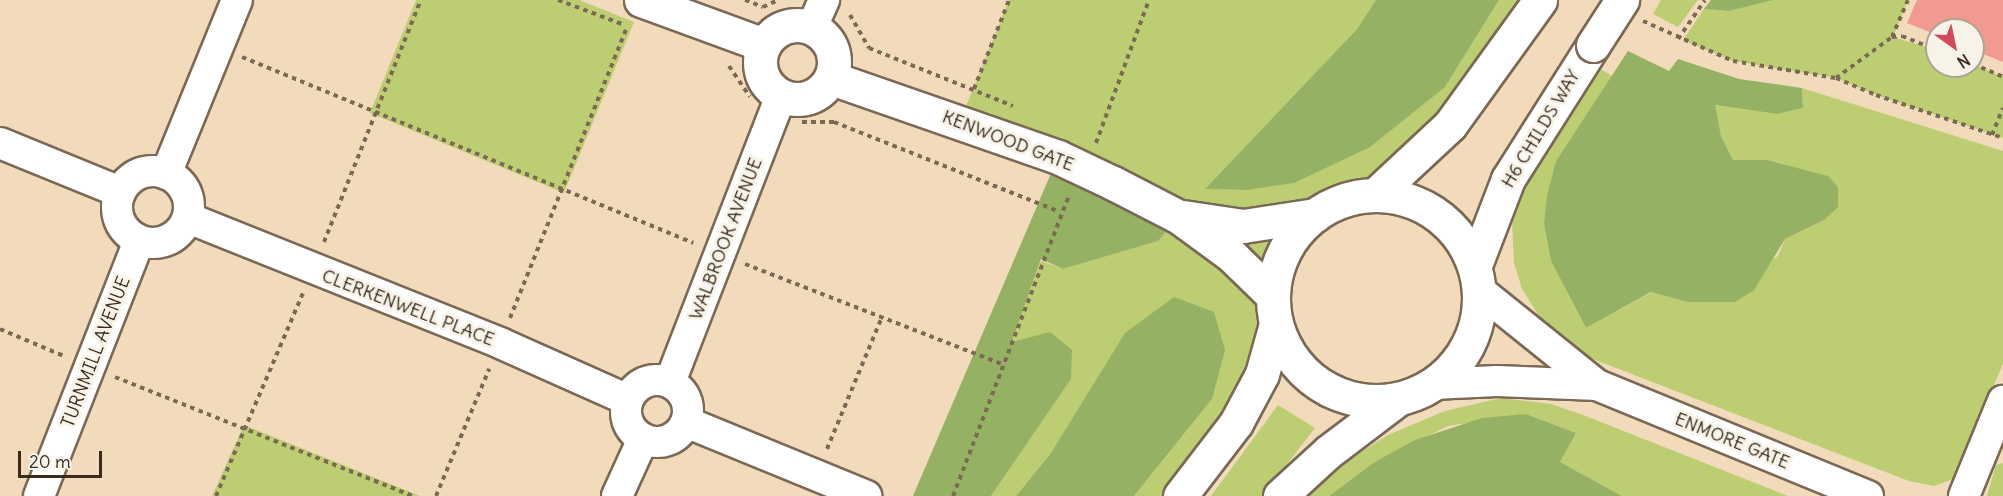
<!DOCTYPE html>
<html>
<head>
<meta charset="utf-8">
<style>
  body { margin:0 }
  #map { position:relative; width:2003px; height:496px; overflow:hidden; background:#f1dbbb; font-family:Delius,sans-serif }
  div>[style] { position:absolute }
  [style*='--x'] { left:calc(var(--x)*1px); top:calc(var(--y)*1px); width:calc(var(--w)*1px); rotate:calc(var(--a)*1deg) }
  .green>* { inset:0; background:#bcce71 }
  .forest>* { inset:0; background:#95b163 }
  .building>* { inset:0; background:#f29990 }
  .path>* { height:4px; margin-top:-2px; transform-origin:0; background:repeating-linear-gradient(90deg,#7b6855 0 4.5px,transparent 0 9px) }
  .roads { filter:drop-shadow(2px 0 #7b6855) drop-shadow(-2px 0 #7b6855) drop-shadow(0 2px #7b6855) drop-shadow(0 -2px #7b6855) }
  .minor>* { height:30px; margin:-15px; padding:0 15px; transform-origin:15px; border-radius:15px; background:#fff }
  .minor>.ring { margin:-15px; padding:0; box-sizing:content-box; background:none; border:30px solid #fff; border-radius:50% }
  .tertiary>* { height:33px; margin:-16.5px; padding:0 16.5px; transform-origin:16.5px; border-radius:16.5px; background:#fff }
  .tertiary>.ring { margin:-16.5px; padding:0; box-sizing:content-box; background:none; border:33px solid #fff; border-radius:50% }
  .bridges { filter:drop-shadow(2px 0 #7b6855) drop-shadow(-2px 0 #7b6855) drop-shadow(0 2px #7b6855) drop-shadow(0 -2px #7b6855) }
  .tertiary-bridge>* { height:33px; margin:-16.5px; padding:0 16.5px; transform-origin:16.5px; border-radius:16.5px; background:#fff }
  span { translate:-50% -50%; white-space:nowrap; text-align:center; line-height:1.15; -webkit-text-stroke:6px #f7f3e8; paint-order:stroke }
  .street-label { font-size:18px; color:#3b2a1e }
  .north { position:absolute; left:1925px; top:18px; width:60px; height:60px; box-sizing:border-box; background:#f7f3e8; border:2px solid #aca397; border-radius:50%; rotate:147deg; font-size:16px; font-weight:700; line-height:24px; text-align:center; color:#3b2a1e }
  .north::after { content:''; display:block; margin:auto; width:21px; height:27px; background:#d1495b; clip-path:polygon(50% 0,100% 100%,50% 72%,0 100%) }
  .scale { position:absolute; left:18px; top:451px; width:84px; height:27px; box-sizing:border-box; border:3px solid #3b2a1e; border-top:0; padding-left:8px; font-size:18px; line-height:21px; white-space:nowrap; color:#3b2a1e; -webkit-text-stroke:4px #f7f3e8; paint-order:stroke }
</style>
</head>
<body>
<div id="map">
  <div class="green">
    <div style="clip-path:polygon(416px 0,579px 0,634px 22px,564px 193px,370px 113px)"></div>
    <div style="clip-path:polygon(1009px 0,1376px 0,1357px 29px,1205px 189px,1246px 190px,1445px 87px,1499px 0,1540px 0,1376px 194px,1344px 200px,1315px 215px,1292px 238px,1278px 267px,1273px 296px,1276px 324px,1180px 496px,1134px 496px,1212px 399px,1051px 453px,1016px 496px,991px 496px,1071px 379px,1012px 342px,1041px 261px,1063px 269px,1158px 241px,1179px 217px,960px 121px)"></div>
    <div style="clip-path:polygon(1661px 0,1698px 0,1678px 27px,1653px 14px)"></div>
    <div style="clip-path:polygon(1774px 0,1908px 0,1893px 37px,1937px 50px,1937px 66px,1973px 64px,2003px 77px,2003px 138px,1876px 95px,1836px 78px,1733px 61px,1683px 40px,1704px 9px,1729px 11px)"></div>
    <div style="clip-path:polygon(1599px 68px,1612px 76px,1556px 161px,1544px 224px,1551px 261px,1586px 328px,1652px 292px,1688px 302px,1707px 302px,1778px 256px,1785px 239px,1824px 220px,1767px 160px,1733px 160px,1721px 136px,1714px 105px,1777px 114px,1803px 108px,1802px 88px,2003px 151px,2003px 364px,1953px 479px,1934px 486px,1909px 481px,1585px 356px,1548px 330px,1522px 289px,1514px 263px,1512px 221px,1526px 179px)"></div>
    <div style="clip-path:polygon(1501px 398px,1551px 404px,1583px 415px,1788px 496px,1622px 496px,1560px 462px,1576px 433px,1526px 414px,1448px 426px,1373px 463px,1329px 496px,1303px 496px,1337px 467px,1388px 435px,1445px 411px)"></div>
    <div style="clip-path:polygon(1278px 405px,1315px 428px,1262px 496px,1211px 496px)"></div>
    <div style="clip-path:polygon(244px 425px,420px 496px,212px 496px)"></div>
    <div style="clip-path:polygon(2003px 463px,2003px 496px,1987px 496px,1996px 465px)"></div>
  </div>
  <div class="forest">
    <div style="clip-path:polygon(1376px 0,1499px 0,1445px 87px,1370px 147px,1294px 183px,1246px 190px,1205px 189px,1357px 29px)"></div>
    <div style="clip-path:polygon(1711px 0,1774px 0,1729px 11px,1704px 9px)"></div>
    <div style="clip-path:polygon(1628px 51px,1669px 71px,1678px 59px,1739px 79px,1802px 88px,1803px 108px,1777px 114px,1715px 105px,1721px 136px,1733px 160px,1767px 160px,1828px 176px,1838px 187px,1838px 207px,1824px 220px,1785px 239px,1754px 290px,1735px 302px,1688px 302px,1651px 292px,1586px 328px,1551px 261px,1544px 224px,1547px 196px,1556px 161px)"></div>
    <div style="clip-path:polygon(1058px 157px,1179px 217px,1158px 241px,1063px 269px,1041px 259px,1012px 342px,1050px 332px,1072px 350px,1071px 379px,991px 496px,913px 496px)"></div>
    <div style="clip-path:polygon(1174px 297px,1214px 312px,1225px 350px,1212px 399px,1134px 496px,1016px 496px,1051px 453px,1125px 333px)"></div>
    <div style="clip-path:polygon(1526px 414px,1576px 433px,1560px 462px,1622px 496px,1329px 496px,1373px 463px,1415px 440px,1482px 418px)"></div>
  </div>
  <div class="building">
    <div style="clip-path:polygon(1917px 0,2003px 0,2003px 62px,1973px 50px,1973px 30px,1937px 30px,1937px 35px,1907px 23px)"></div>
  </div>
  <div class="path">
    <div style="--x:558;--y:0;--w:68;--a:20.6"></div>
    <div style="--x:745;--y:0;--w:19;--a:21"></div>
    <div style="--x:763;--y:7;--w:17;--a:-25"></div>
    <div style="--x:850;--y:15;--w:38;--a:60"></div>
    <div style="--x:869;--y:48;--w:155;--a:21.9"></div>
    <div style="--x:1643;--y:21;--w:98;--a:24"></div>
    <div style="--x:1733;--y:61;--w:104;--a:9.4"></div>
    <div style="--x:1836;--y:78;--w:43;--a:23"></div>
    <div style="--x:1876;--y:95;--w:134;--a:18.7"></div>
    <div style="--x:1892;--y:37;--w:40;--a:-66.6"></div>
    <div style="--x:1678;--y:39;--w:47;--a:-55.3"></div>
    <div style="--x:242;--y:57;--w:488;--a:22.4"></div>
    <div style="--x:1973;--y:64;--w:33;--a:23"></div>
    <div style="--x:729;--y:66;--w:37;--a:56"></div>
    <div style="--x:1836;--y:78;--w:69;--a:-36.2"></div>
    <div style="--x:1892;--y:37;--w:10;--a:-6"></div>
    <div style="--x:1902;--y:36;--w:38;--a:22"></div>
    <div style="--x:974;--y:89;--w:96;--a:-68.5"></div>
    <div style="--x:802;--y:122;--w:32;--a:0"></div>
    <div style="--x:834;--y:122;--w:243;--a:21.7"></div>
    <div style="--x:1992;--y:135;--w:29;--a:-68"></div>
    <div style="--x:1096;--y:143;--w:153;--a:-69.7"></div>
    <div style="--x:324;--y:242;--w:261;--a:-68.2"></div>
    <div style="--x:745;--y:264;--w:278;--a:21.3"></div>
    <div style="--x:510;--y:318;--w:314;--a:-68.1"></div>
    <div style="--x:0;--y:329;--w:69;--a:22.9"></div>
    <div style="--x:115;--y:377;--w:321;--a:21.8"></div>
    <div style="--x:827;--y:449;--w:143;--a:-67.4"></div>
    <div style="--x:216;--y:496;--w:221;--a:-66.8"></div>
    <div style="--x:436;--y:496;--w:138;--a:-67.3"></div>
    <div style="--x:953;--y:496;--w:323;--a:-68.9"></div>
  </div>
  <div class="roads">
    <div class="minor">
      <div style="--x:812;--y:27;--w:30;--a:-66"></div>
      <div style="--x:0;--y:143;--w:130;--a:22.2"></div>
      <div class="ring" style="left:117px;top:171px;width:42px;height:42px"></div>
      <div style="--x:166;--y:174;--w:188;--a:-67.8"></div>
      <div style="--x:188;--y:218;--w:336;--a:21.8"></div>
      <div style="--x:500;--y:343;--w:140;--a:24"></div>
      <div style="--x:1480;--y:291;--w:150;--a:38.8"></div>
      <div style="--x:1597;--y:385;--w:293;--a:22.3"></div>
      <div class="ring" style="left:626px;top:380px;width:32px;height:32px"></div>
      <div style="--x:670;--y:382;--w:307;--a:-68.8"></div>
      <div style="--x:1433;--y:384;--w:64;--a:-2.7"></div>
      <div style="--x:1497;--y:381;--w:100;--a:2.3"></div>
      <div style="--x:686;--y:422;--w:195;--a:22.3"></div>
      <div style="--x:39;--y:496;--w:274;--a:-68.6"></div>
      <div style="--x:617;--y:496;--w:63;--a:-65.5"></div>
      <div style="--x:1964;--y:496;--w:103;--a:-67.7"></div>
    </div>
    <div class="tertiary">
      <div style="--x:641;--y:0;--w:131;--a:20.1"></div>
      <div class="ring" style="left:760px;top:25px;width:41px;height:41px"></div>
      <div style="--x:831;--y:78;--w:240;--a:19.2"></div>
      <div style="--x:1058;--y:157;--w:61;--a:25.3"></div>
      <div style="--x:1113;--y:183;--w:74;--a:27.3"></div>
      <div style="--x:1179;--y:217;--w:66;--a:36.3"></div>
      <div style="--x:1232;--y:256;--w:57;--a:44.3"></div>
      <div style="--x:1376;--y:194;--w:101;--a:-43"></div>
      <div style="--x:1450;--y:125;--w:154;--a:-54.2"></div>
      <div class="ring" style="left:1273px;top:195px;width:173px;height:173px"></div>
      <div style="--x:1183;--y:217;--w:61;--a:8.5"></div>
      <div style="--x:1243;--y:226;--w:73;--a:-8.7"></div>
      <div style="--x:1475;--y:265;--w:92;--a:-69"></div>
      <div style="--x:1508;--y:179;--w:159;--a:-57.6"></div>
      <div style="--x:1180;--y:496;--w:92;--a:-52.5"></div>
      <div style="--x:1236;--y:423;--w:55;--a:-62"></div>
      <div style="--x:1262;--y:374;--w:52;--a:-74.4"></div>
      <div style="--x:1280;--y:496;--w:65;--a:-42.5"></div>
      <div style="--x:1328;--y:452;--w:88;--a:-37.1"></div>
    </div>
  </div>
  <div class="bridges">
    <div class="tertiary-bridge">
      <div style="--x:1593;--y:45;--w:54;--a:-57.2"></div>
    </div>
  </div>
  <div class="street-label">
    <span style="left:1541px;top:129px;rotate:-59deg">H6 CHILDS WAY</span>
    <span style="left:1008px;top:141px;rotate:21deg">KENWOOD GATE</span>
    <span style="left:726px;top:239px;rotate:-69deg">WALBROOK AVENUE</span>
    <span style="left:408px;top:308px;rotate:21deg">CLERKENWELL PLACE</span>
    <span style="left:96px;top:352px;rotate:-69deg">TURNMILL AVENUE</span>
    <span style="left:1732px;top:441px;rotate:22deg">ENMORE GATE</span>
  </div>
  <div class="north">N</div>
  <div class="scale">20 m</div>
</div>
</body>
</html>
